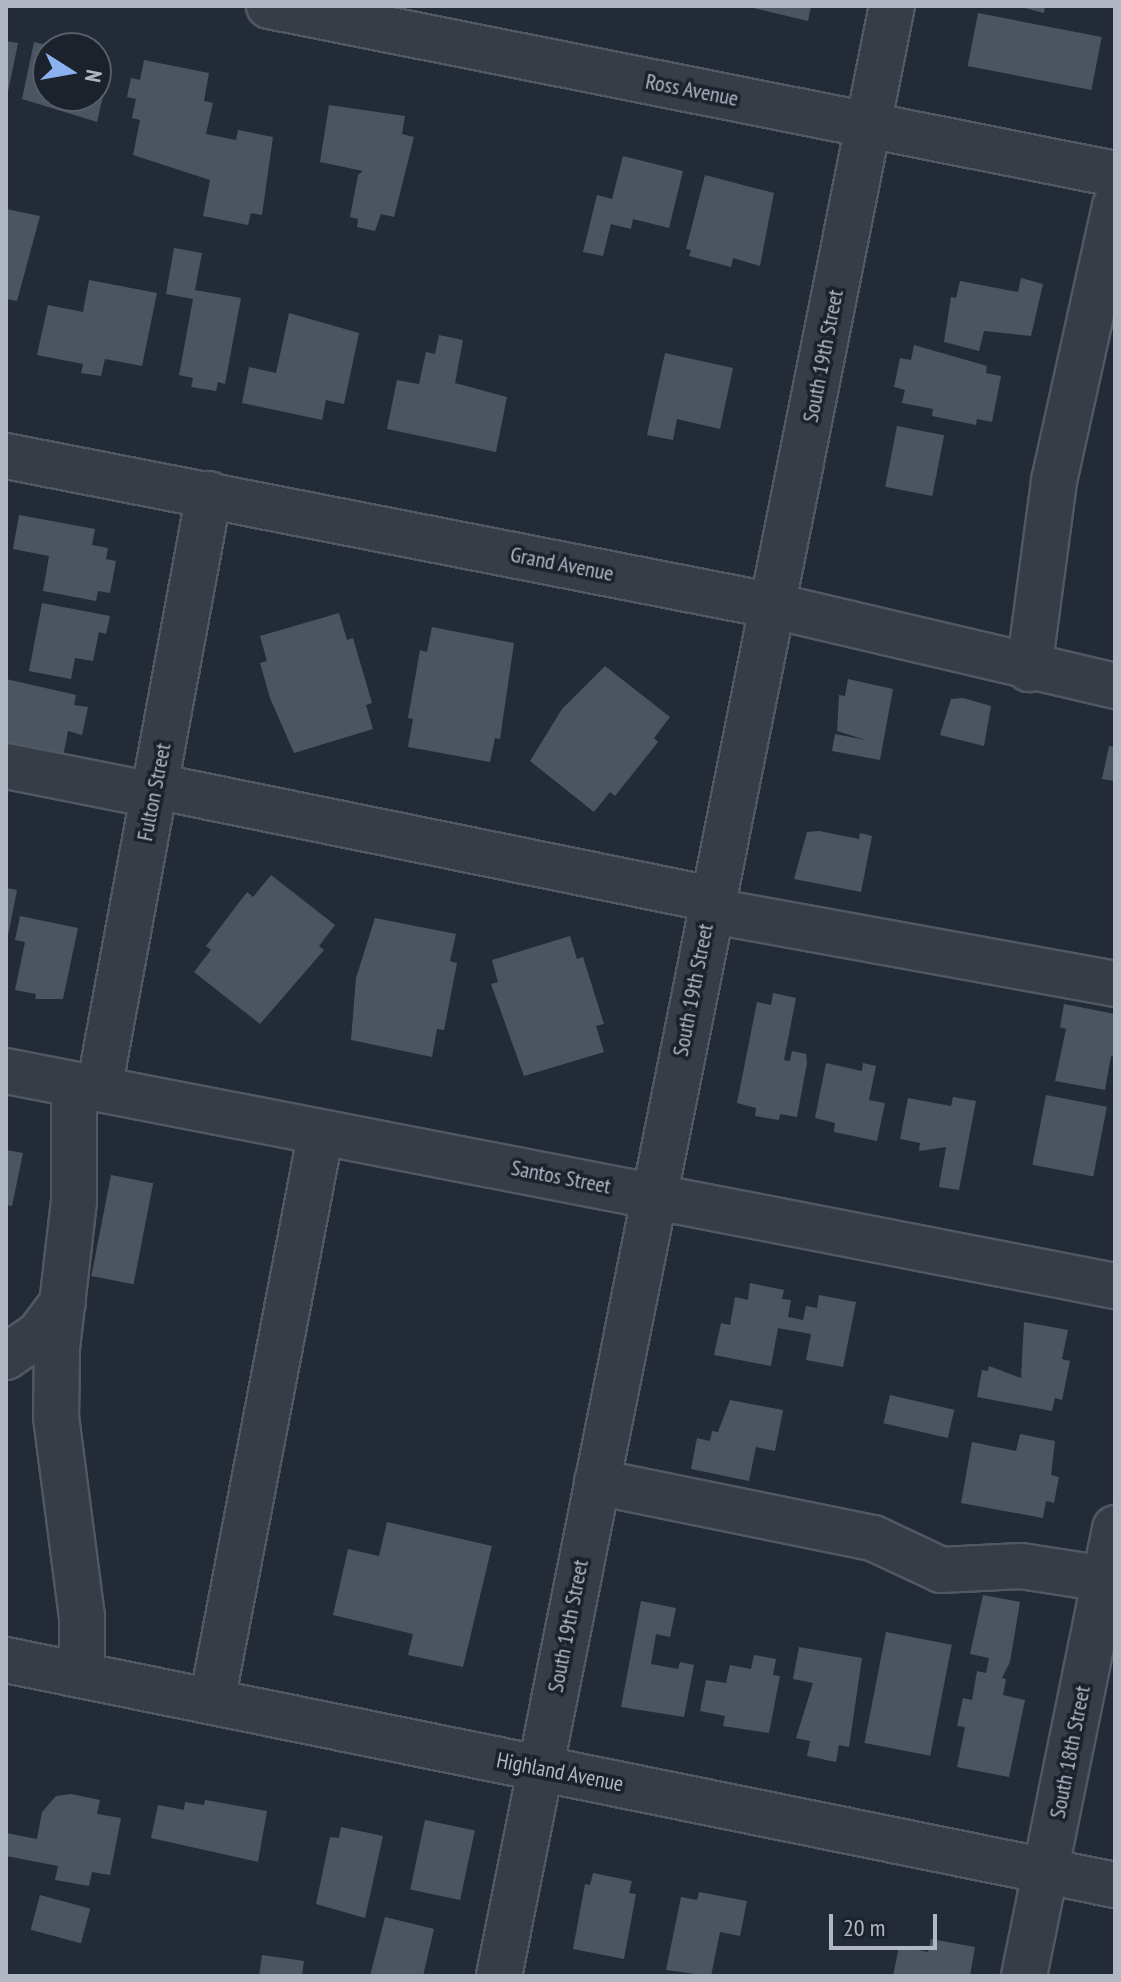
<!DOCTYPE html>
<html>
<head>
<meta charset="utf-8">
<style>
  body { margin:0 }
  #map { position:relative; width:1121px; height:1982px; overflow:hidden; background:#232b37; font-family:"PT Sans Narrow",sans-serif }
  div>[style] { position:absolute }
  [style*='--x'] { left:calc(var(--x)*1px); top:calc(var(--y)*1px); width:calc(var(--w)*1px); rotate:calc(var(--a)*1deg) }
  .building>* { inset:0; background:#4b5562; transform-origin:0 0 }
  .roads { filter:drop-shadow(2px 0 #515862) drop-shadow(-2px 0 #515862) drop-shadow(0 2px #515862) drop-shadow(0 -2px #515862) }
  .minor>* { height:44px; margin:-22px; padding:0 22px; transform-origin:22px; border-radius:22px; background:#363d47 }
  span { translate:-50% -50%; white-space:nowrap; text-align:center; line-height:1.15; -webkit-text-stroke:7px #1b222c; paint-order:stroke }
  .street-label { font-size:22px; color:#b1b8c4 }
  .frame { position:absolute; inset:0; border:8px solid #b1b8c4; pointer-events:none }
  .north { position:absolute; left:32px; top:32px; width:80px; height:80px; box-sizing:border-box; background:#1b222c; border:2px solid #575e69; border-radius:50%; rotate:101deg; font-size:22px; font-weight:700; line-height:32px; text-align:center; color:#b1b8c4 }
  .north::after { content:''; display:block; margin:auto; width:28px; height:36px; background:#8bb1ef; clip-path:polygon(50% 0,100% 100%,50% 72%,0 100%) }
  .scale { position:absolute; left:829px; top:1914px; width:108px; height:36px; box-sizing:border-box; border:4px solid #b1b8c4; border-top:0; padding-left:10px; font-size:24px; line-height:28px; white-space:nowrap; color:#b1b8c4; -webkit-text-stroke:6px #1b222c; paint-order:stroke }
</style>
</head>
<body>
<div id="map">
  <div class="building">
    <div style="clip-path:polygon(745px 6px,811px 6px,808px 21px)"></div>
    <div style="clip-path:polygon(1017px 6px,1045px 6px,1044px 13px)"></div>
    <div style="left:978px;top:13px;width:126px;height:54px;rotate:11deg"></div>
    <div style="clip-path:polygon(6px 41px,18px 43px,7px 97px,6px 97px)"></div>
    <div style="clip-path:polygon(34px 42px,55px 47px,48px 48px,48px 96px,96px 96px,96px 76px,107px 79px,97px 122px,22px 99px)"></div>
    <div style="clip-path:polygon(144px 60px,209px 73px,204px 101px,213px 103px,206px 134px,236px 140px,238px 130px,273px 137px,262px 215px,251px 213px,248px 225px,203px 216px,210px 180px,133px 155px,140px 120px,132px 118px,136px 99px,127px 97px,131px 78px,140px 80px)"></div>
    <div style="clip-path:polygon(329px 105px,405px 116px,402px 134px,414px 137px,394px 217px,381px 214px,375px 231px,357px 227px,358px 219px,350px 217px,358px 175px,363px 171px,320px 162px)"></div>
    <div style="clip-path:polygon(623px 156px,683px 171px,669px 228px,633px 219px,631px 229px,611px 224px,603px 256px,583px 252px,597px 195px,612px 199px)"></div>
    <div style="clip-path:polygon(705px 175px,774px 193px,760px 266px,733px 258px,731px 267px,689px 256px,691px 250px,686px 249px)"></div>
    <div style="clip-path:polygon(6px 209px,40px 216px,17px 301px,6px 299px)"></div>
    <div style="clip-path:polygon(174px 248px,202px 253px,195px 290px,241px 298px,225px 384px,218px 382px,216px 391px,191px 387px,193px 378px,179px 375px,193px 299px,166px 294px)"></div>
    <div style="clip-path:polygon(1021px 278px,1043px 284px,1031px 336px,984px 331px,979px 351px,944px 342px,951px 297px,956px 298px,960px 281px,1018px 292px)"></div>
    <div style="clip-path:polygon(89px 280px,157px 293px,142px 366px,105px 359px,101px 376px,81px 373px,83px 364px,37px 355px,48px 305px,83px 312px)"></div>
    <div style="clip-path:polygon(289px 313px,359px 333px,344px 404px,326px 400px,322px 420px,242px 403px,249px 367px,276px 373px)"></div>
    <div style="clip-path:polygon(439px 335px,463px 340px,455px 383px,507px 397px,496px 452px,387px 429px,397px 380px,419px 384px,426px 352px,435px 354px)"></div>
    <div style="clip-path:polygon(914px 345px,987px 366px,986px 373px,1001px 376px,992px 422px,977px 419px,976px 425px,932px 416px,933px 409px,902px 403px,905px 390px,894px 387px,900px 358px,911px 360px)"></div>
    <div style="clip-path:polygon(665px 353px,733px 368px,720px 429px,677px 419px,673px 440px,647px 435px)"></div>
    <div style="left:897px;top:426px;width:48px;height:62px;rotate:11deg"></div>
    <div style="clip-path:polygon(19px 515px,95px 529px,92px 545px,108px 548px,106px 559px,116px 561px,110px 593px,98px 591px,96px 601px,43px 591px,49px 556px,13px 549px)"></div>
    <div style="clip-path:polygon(42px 603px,110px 616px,106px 634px,99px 632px,93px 661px,75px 658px,71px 679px,29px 671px)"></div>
    <div style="clip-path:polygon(339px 613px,347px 640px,353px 638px,372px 703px,366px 705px,373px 729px,294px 753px,270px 698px,260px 663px,267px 661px,260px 636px)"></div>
    <div style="clip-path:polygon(432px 627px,514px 643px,500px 739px,495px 738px,490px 762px,408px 747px,413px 719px,408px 718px,420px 650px,427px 652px)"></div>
    <div style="clip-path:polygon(605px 666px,670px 717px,654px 738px,658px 742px,615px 796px,610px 792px,594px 812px,530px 761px,562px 709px)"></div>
    <div style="clip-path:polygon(6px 679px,76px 695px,74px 705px,88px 707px,82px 735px,68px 731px,62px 763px,6px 747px)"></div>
    <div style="clip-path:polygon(848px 679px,893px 689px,880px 760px,832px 751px,835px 734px,866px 740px,837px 731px,839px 695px,845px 696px)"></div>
    <div style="clip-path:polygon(963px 698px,991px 706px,984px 746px,940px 735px,951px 699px)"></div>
    <div style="clip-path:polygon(1109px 746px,1115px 747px,1115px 781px,1102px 779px)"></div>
    <div style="clip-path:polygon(819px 831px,859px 839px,860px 833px,872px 836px,861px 892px,794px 879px,807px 832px)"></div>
    <div style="clip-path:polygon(271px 875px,335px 925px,319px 946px,324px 950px,260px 1024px,194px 972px,211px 950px,206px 946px,247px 892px,253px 897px)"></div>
    <div style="clip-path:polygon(6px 888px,17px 890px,7px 941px,6px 941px)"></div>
    <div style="clip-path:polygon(20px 916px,78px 928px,63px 999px,35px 999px,36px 994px,15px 990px,25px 942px,15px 940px)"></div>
    <div style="clip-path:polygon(375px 918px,456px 934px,450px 961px,457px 963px,444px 1030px,437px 1029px,432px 1057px,351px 1040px,356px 978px)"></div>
    <div style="clip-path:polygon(570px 936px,577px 959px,583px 957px,604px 1024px,596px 1026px,604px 1052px,524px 1076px,491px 984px,498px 982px,492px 960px)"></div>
    <div style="clip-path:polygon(773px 993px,796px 998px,784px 1060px,790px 1061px,792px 1051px,806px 1054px,807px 1063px,797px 1117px,780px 1114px,779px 1120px,755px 1116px,756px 1108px,737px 1103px,757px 1002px,771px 1005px)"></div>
    <div style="clip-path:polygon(1064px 1004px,1115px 1014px,1115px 1057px,1111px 1056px,1105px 1090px,1055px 1081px,1066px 1029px,1060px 1027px)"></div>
    <div style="clip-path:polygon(826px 1063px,862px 1071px,863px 1063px,876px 1066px,869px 1100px,885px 1103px,877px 1141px,834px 1132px,835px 1123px,815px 1118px)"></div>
    <div style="left:1046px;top:1095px;width:62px;height:71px;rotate:11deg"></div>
    <div style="clip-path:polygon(953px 1097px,976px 1101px,959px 1190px,939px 1187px,946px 1147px,919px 1151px,920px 1143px,900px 1139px,908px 1098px,951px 1106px)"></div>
    <div style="clip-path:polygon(6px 1150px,23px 1153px,12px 1206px,6px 1205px)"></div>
    <div style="left:111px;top:1175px;width:43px;height:103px;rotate:11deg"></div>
    <div style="clip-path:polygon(750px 1283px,784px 1290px,782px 1299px,791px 1300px,788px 1317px,803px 1320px,806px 1306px,817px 1308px,819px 1295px,856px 1302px,843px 1367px,806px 1360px,811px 1334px,778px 1328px,771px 1366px,714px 1355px,721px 1323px,730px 1325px,735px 1297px,748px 1300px)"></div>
    <div style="clip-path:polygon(1024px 1322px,1068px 1330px,1062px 1359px,1070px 1361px,1062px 1400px,1055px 1398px,1052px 1411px,977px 1397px,982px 1370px,988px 1371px,989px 1366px,1021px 1378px)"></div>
    <div style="left:890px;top:1395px;width:66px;height:29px;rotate:13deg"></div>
    <div style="clip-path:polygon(730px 1400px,783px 1410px,775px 1451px,756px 1447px,749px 1481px,691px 1469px,697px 1438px,710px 1441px,712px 1431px,718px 1432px)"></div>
    <div style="clip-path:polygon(1020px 1434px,1055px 1441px,1051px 1475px,1059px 1477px,1054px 1503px,1046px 1501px,1043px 1518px,961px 1503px,972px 1442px,1016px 1451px)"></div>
    <div style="clip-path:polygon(387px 1522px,492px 1546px,463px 1667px,408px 1655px,413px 1634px,333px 1615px,348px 1549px,379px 1556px)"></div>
    <div style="clip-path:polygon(983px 1595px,1020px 1602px,1010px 1662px,1002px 1678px,1006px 1679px,1003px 1695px,1025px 1700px,1009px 1777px,957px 1767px,965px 1727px,957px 1726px,963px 1698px,972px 1700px,977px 1671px,986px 1673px,989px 1658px,970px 1654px)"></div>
    <div style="clip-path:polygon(641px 1601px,676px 1608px,670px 1637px,656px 1634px,651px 1664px,678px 1669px,680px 1662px,694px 1665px,684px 1717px,621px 1707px)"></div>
    <div style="left:886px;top:1632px;width:67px;height:113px;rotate:11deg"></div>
    <div style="clip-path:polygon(799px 1647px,862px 1658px,849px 1747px,839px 1745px,836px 1762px,807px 1756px,810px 1741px,796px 1738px,813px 1683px,793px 1679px)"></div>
    <div style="clip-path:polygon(754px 1655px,776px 1659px,773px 1675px,780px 1676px,769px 1733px,723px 1726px,725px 1716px,700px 1711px,706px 1680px,726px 1683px,730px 1665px,751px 1669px)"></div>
    <div style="clip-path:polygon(71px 1794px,100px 1800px,97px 1814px,121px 1818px,110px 1875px,92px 1872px,89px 1886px,55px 1880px,58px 1866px,6px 1856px,6px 1833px,37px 1839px,42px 1812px,56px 1796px)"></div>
    <div style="clip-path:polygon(205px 1800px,267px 1811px,258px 1862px,151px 1838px,158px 1805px,184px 1810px,185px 1802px,204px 1805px)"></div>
    <div style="left:425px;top:1820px;width:51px;height:71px;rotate:12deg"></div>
    <div style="clip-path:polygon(341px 1827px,383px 1836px,365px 1918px,316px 1904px,330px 1837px,339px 1838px)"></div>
    <div style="clip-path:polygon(593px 1873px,632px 1881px,629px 1893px,636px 1894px,624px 1959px,573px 1949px,585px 1884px,590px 1885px)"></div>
    <div style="clip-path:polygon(699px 1892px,747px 1901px,740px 1936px,720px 1932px,711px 1976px,666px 1970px,681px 1897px,697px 1900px)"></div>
    <div style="left:40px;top:1895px;width:52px;height:36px;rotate:15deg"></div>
    <div style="clip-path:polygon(385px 1917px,434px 1929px,423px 1976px,370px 1976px)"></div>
    <div style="clip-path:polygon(931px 1939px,975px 1947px,970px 1976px,893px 1976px,899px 1946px,928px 1952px)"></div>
    <div style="clip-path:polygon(262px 1955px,304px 1961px,302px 1976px,259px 1976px)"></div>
  </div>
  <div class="roads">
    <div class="minor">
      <div style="--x:269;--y:6;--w:863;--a:11.23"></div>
      <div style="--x:6;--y:456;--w:783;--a:11.05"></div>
      <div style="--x:774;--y:606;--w:350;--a:13.2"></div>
      <div style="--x:1029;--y:669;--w:190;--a:-82.4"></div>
      <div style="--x:1054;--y:481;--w:282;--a:-77.5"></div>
      <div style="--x:6;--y:766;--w:150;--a:11.2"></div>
      <div style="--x:155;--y:786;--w:567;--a:11.49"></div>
      <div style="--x:708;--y:910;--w:414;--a:10.3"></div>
      <div style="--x:6;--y:1071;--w:1130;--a:10.97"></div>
      <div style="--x:74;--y:1085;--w:116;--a:90"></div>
      <div style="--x:74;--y:1201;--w:149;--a:96.6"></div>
      <div style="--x:57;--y:1349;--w:68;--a:90.8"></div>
      <div style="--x:56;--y:1417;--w:202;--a:82.6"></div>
      <div style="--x:82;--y:1617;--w:58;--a:90"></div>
      <div style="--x:99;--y:1089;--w:605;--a:-79.53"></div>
      <div style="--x:6;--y:1357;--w:40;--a:-34.9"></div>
      <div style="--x:39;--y:1334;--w:40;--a:-53"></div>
      <div style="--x:597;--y:1482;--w:282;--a:11.5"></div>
      <div style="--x:873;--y:1538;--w:75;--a:25.2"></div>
      <div style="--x:941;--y:1570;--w:80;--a:-2.9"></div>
      <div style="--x:1021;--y:1566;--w:85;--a:8.8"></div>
      <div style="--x:6;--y:1660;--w:1132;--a:11.47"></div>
      <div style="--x:212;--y:1701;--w:579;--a:-79.16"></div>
      <div style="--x:499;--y:1976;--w:2009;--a:-78.72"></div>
      <div style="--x:1024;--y:1976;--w:457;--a:-78.5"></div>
    </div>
  </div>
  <div class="street-label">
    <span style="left:692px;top:90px;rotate:11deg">Ross Avenue</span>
    <span style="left:823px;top:356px;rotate:-79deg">South 19th Street</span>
    <span style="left:562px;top:564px;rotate:11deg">Grand Avenue</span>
    <span style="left:154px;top:792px;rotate:-79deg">Fulton Street</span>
    <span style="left:693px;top:990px;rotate:-79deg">South 19th Street</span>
    <span style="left:561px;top:1177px;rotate:11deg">Santos Street</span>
    <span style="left:568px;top:1626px;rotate:-79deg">South 19th Street</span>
    <span style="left:1070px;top:1752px;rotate:-79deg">South 18th Street</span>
    <span style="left:560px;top:1772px;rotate:11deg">Highland Avenue</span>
  </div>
  <div class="frame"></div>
  <div class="north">N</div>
  <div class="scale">20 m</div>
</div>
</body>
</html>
